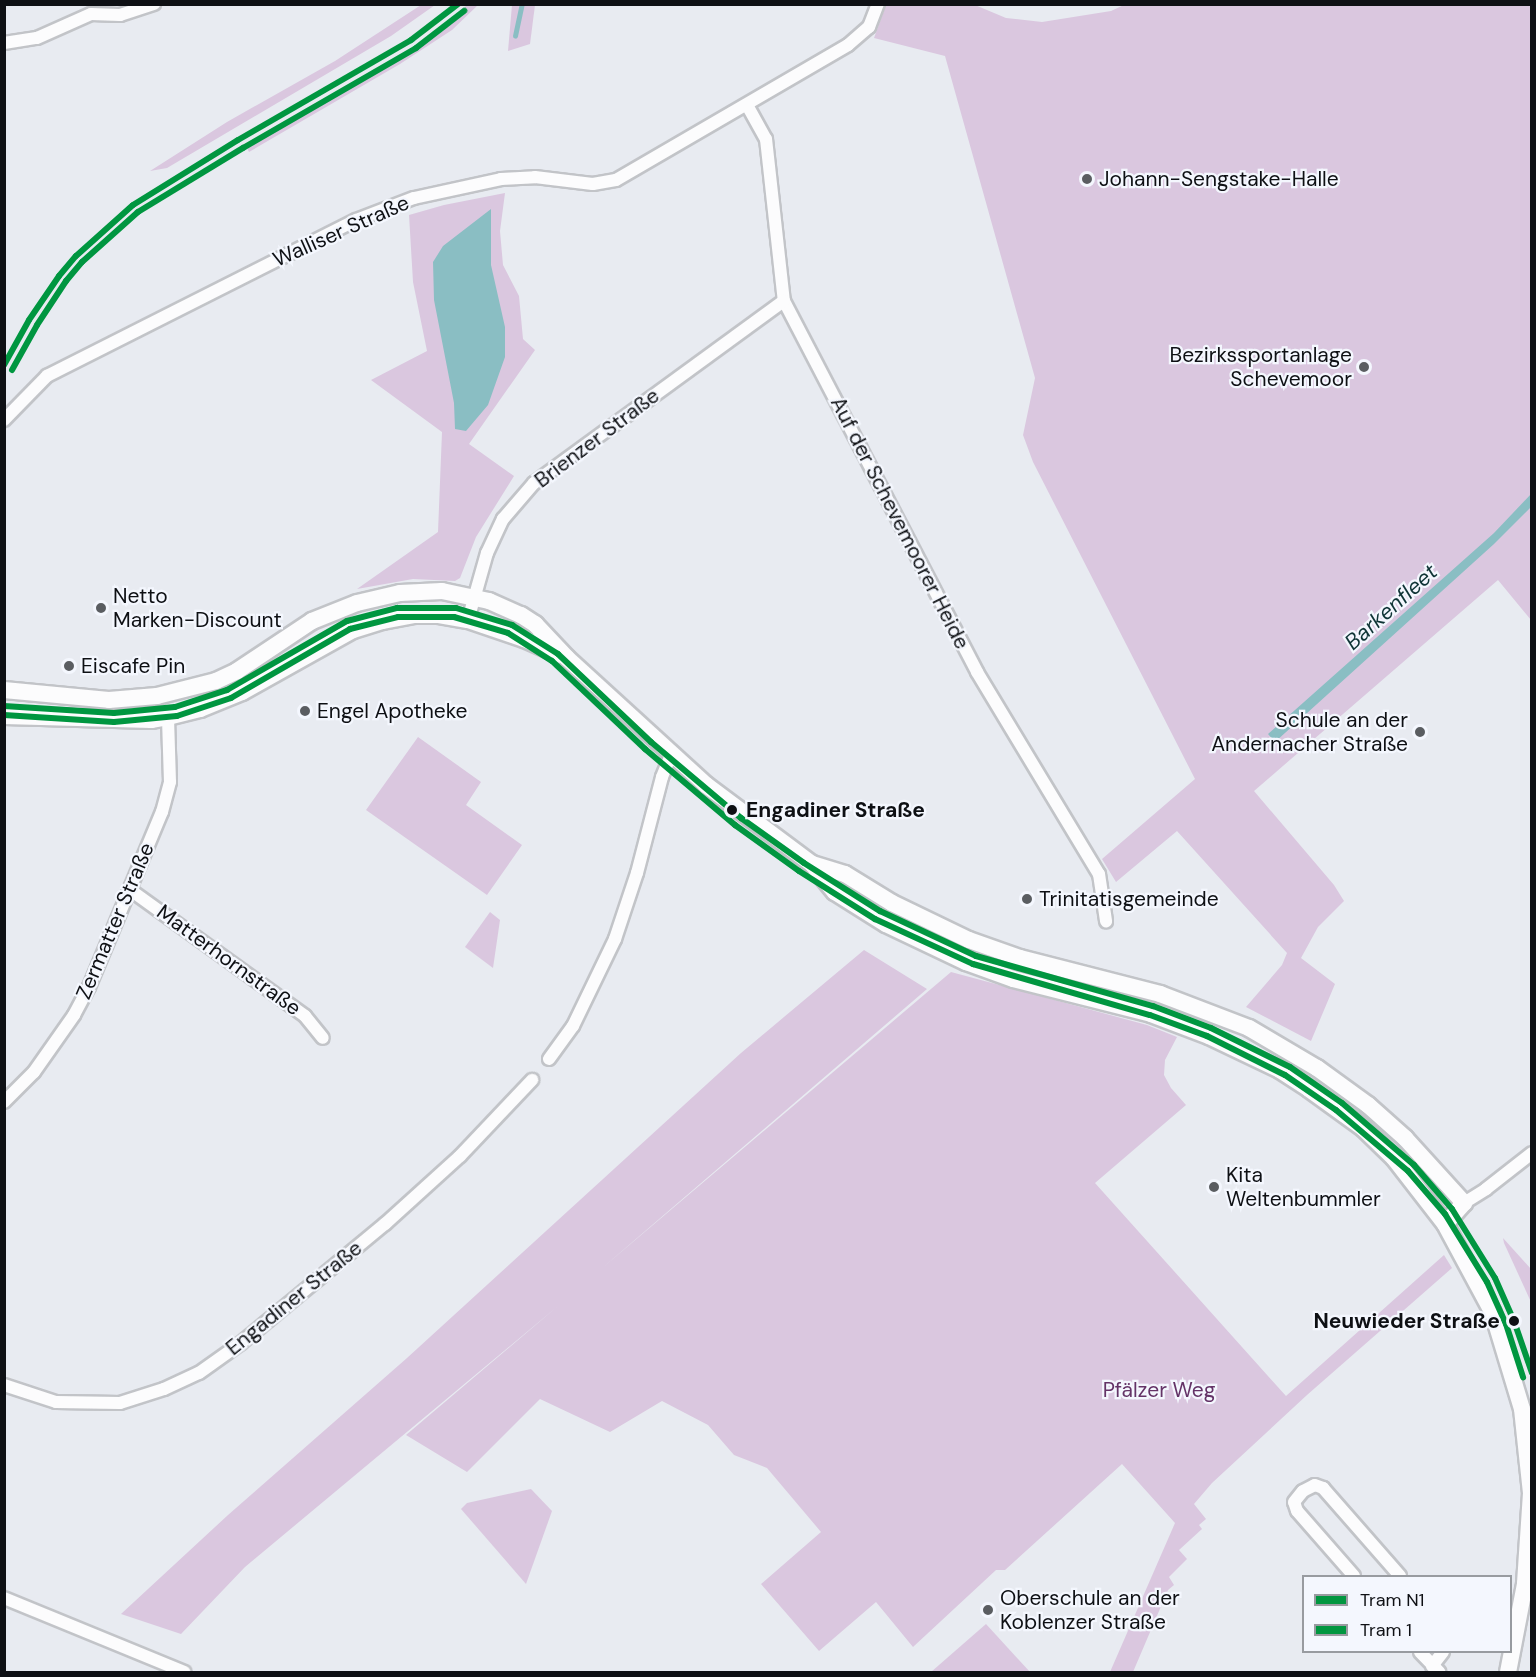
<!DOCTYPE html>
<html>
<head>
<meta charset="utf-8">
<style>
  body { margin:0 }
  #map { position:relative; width:1536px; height:1677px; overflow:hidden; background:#e8ebf1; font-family:"DM Sans",sans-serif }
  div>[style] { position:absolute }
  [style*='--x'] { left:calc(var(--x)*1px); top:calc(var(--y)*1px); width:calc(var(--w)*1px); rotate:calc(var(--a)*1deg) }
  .green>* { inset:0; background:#dac7df }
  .water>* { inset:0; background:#8abec3 }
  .stream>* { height:4.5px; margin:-2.25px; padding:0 2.25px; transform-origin:2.25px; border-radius:2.25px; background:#8abec3 }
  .roads { filter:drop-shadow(2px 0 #c2c4c8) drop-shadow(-2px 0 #c2c4c8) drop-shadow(0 2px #c2c4c8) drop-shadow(0 -2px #c2c4c8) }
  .street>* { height:12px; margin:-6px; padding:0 6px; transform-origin:6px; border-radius:6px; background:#fcfcfd }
  .secondary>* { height:16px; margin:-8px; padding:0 8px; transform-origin:8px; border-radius:8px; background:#fcfcfd }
  .tram-1>* { height:6px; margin:-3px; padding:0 3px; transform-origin:3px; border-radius:3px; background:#009640 }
  .tram-2>* { height:6px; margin:-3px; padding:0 3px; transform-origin:3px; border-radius:3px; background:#009640 }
  .dots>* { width:16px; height:16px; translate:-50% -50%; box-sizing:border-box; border:3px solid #f4f7fe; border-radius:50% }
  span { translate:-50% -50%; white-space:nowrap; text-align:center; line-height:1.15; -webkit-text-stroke:4.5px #f4f7fe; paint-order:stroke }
  .poi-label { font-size:21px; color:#0e1014 }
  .left { translate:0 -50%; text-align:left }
  .right { translate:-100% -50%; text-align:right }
  .street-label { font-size:21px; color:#0e1014 }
  .stop-label { font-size:21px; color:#0e1014; font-weight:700 }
  .park-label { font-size:21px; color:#643367 }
  .water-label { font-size:22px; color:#0f3436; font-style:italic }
  .frame { position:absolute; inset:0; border:6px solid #0e1014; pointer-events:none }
  .legend { position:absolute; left:1302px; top:1575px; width:210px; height:78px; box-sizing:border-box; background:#f4f7fe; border:2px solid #989ba0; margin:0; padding:8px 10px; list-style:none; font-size:18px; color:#0e1014 }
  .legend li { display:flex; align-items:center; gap:12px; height:30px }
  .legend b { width:30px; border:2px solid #989ba0 }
</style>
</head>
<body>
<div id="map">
  <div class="green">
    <div style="clip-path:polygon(1126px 4px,1531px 5px,1531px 620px,1498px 580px,1254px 791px,1334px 885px,1344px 901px,1318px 927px,1301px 958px,1335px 984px,1311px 1041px,1246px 1007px,1282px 965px,1287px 953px,1177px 831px,1116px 882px,1102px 859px,1195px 779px,1033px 462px,1023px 435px,1035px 378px,945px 56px,874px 38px,886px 5px,975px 5px,1006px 18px,1042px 22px,1111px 11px)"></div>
    <div style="clip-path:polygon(421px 5px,435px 5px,391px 36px,167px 168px,150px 171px,227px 122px,335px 61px)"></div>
    <div style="clip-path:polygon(467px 5px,478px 5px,452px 30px,400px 64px,249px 152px,245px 144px,389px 63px,442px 28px)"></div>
    <div style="clip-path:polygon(512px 5px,535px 5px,530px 44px,508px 51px)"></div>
    <div style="clip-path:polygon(505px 193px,500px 231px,503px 265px,519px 296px,523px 339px,535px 350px,469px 444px,514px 476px,476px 537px,460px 578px,455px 581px,413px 579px,357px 589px,438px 532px,442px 432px,371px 380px,427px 351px,413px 282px,409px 215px,444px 205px)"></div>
    <div style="clip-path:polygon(418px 737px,481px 782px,466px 805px,522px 845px,487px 895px,366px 810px)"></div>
    <div style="clip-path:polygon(490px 912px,500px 920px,493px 968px,465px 947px)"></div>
    <div style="clip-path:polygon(864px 950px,927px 989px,601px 1269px,951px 972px,1147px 1025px,1177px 1037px,1165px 1060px,1164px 1075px,1171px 1088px,1186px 1105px,1095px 1183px,1286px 1396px,1444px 1255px,1452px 1268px,1307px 1395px,1212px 1483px,1194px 1504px,1206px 1519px,1199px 1525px,1202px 1529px,1179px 1550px,1187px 1559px,1169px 1577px,1174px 1585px,1168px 1590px,1133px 1672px,1110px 1672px,1175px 1523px,1122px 1464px,1005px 1570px,996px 1570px,913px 1647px,876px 1602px,819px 1651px,761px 1584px,821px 1532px,767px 1468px,734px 1455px,708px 1425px,662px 1401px,610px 1432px,540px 1399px,467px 1472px,406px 1435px,558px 1306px,245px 1567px,181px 1634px,121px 1614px,228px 1515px,407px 1358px,741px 1053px)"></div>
    <div style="clip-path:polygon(1503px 1238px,1531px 1269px,1531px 1302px,1504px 1243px)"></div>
    <div style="clip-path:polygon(531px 1489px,552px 1511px,526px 1584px,461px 1509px,467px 1503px)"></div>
    <div style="clip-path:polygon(986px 1624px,1030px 1672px,931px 1672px)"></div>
  </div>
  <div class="water">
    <div style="clip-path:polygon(491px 209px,491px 265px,505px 327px,505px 357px,488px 405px,466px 431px,455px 429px,454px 403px,434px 300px,433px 262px,443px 246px)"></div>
    <div style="clip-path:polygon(1531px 494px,1531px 507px,1494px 544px,1275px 742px,1268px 734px,1494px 533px)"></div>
  </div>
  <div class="stream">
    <div style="--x:515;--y:36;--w:33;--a:-78"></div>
  </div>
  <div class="roads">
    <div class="street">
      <div style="--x:4;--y:43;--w:33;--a:-9"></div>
      <div style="--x:37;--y:38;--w:59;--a:-24"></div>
      <div style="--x:91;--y:14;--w:29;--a:2"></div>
      <div style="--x:120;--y:15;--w:36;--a:-18"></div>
      <div style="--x:747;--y:105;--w:39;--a:61"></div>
      <div style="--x:766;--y:139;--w:163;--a:83.7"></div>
      <div style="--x:784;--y:301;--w:418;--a:62.5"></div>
      <div style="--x:977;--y:672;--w:236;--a:58.9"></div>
      <div style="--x:1099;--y:874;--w:48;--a:81.5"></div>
      <div style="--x:4;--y:420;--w:62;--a:-45.7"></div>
      <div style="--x:47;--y:376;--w:346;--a:-26.8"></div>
      <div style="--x:356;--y:220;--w:62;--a:-20.8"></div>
      <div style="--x:414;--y:198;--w:89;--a:-12.3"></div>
      <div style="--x:501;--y:179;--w:34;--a:-3"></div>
      <div style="--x:535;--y:177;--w:58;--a:6.9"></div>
      <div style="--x:593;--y:184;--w:23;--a:-10"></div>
      <div style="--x:616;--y:180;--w:268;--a:-30.2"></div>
      <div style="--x:848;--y:45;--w:28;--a:-41"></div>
      <div style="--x:869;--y:27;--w:25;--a:-69"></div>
      <div style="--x:468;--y:620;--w:70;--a:-74.2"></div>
      <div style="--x:487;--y:553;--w:38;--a:-65"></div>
      <div style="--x:503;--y:519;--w:48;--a:-49.3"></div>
      <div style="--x:534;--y:483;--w:309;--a:-36.1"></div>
      <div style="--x:129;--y:889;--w:217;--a:35.8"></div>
      <div style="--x:305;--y:1016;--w:28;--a:51"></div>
      <div style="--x:549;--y:1059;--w:41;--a:-54"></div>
      <div style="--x:573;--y:1026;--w:97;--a:-64.2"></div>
      <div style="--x:615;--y:939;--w:70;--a:-71.6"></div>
      <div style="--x:637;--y:873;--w:99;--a:-75.4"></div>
      <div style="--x:662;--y:777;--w:24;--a:-68"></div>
      <div style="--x:4;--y:1102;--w:42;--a:-45"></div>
      <div style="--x:34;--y:1072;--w:70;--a:-54.9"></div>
      <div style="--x:74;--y:1015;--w:32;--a:-62"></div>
      <div style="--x:89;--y:987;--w:190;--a:-67.4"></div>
      <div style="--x:162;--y:812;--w:31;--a:-75"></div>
      <div style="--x:170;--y:782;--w:65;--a:-91.8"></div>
      <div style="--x:1464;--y:1203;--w:26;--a:-32"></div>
      <div style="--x:1486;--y:1189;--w:58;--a:-38"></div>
      <div style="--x:4;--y:1385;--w:55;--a:18.1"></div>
      <div style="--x:56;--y:1402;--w:64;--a:0.9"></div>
      <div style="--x:120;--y:1403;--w:46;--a:-17.7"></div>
      <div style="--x:164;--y:1389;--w:38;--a:-25"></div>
      <div style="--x:199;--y:1373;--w:52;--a:-35.5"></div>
      <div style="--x:241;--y:1343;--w:187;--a:-39.6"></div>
      <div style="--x:385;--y:1224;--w:101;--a:-42.2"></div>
      <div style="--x:460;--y:1156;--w:105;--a:-46.5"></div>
      <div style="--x:1354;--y:1576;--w:86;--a:-131.2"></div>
      <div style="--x:1297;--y:1511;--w:9;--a:-108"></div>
      <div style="--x:1294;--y:1502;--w:14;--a:-51"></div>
      <div style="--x:1303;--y:1491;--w:13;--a:-27"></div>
      <div style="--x:1315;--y:1485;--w:9;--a:21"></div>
      <div style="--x:1323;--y:1488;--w:117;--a:48.8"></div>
      <div style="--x:4;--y:1598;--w:195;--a:22.3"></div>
      <div style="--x:1420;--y:1652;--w:28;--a:46"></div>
      <div style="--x:1432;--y:1666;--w:18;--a:-52"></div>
    </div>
    <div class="secondary">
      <div style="--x:4;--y:690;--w:105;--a:5.4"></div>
      <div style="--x:109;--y:700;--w:48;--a:-4.8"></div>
      <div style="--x:157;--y:696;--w:61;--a:-14.3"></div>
      <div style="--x:216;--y:681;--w:23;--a:-25"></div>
      <div style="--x:237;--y:671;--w:90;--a:-33.7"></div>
      <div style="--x:312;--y:621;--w:48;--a:-21.8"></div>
      <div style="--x:357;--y:603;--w:44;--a:-13.1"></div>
      <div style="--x:400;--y:593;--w:42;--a:-2.7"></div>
      <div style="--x:442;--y:591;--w:48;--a:12"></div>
      <div style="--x:489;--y:601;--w:35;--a:24"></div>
      <div style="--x:521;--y:615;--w:17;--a:33"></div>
      <div style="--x:535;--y:624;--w:47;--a:46.7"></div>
      <div style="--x:567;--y:658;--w:188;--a:42.4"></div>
      <div style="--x:706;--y:785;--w:132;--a:36.7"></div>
      <div style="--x:812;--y:864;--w:36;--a:51"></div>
      <div style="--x:835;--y:892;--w:60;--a:32.1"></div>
      <div style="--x:886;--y:924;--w:89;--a:25.4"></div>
      <div style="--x:966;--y:962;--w:50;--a:19.9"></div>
      <div style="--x:1013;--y:979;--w:142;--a:14.2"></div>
      <div style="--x:1151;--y:1014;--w:62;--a:20.8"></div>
      <div style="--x:1209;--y:1036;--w:79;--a:25.6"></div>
      <div style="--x:1280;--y:1070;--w:35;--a:33"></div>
      <div style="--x:1309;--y:1089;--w:67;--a:35.8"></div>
      <div style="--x:1363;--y:1128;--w:43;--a:44.1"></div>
      <div style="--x:1394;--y:1158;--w:83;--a:52.3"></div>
      <div style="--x:1445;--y:1224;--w:101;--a:61.7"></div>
      <div style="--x:1493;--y:1313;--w:100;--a:73.2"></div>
      <div style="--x:1522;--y:1409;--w:84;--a:83.9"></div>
      <div style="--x:1531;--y:1493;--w:91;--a:93.8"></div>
      <div style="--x:1525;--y:1584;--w:90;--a:100.9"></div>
      <div style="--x:4;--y:716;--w:147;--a:1.6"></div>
      <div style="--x:151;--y:720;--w:17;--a:-10"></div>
      <div style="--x:168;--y:717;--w:33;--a:-14"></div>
      <div style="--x:200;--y:709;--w:45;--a:-22"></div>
      <div style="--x:242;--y:692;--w:127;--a:-29.2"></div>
      <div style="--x:353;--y:630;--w:31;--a:-17"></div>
      <div style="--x:383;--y:621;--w:31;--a:-11"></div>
      <div style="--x:413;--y:615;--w:26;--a:0"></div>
      <div style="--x:439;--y:615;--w:29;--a:10"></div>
      <div style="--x:468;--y:620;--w:59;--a:18.7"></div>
      <div style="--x:524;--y:639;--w:40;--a:23.4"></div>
      <div style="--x:812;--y:864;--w:34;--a:17"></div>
      <div style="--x:845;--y:874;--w:55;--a:31.7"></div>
      <div style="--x:892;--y:903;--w:85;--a:25.7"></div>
      <div style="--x:969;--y:940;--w:54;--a:19.4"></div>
      <div style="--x:1020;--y:958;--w:145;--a:14.4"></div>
      <div style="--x:1160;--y:994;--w:95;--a:20.9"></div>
      <div style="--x:1249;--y:1028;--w:79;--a:30.5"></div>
      <div style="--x:1317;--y:1068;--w:63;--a:36"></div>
      <div style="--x:1368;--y:1105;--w:50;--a:41.7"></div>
      <div style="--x:1405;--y:1138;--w:88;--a:47.8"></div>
      <div style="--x:1464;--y:1203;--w:28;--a:132"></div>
    </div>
  </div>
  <div class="tram-1">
    <div style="--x:4;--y:365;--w:51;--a:-60.9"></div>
    <div style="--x:29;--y:320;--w:53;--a:-55.7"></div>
    <div style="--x:59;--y:276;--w:26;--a:-50"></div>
    <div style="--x:76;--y:256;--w:76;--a:-41.8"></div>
    <div style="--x:133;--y:205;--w:123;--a:-31.8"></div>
    <div style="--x:238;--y:140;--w:200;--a:-30"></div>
    <div style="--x:411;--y:40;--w:59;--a:-37.5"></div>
    <div style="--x:4;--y:706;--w:110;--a:3.6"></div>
    <div style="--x:114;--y:713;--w:61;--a:-5.6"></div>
    <div style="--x:175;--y:707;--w:55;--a:-18.1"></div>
    <div style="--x:227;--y:690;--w:138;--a:-29.9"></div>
    <div style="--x:347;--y:621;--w:52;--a:-14.6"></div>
    <div style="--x:397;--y:608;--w:59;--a:0"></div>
    <div style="--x:456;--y:608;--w:59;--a:16.9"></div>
    <div style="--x:512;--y:625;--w:54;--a:32.2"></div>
    <div style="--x:558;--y:654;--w:128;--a:43.4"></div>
    <div style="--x:651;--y:742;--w:118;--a:40.2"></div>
    <div style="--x:741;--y:818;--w:77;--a:35.5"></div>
    <div style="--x:804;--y:863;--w:90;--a:32.3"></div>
    <div style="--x:880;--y:911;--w:106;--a:25.1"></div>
    <div style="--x:976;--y:956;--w:184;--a:15.8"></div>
    <div style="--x:1153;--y:1006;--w:62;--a:20.8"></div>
    <div style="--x:1211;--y:1028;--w:88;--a:26.3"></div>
    <div style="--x:1290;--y:1067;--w:63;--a:34.7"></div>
    <div style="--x:1342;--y:1103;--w:95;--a:40.7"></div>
    <div style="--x:1414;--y:1165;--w:58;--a:49.2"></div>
    <div style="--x:1452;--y:1209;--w:81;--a:58.1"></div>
    <div style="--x:1495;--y:1278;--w:47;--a:66.2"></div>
    <div style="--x:1514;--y:1321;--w:55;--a:70.9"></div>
  </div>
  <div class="tram-2">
    <div style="--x:12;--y:370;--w:51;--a:-60.9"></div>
    <div style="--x:37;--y:325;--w:53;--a:-56.6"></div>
    <div style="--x:66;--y:281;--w:25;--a:-50"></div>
    <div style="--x:82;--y:262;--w:75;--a:-41.8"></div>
    <div style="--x:138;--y:212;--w:123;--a:-31.4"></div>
    <div style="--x:243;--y:148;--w:200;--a:-30"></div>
    <div style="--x:416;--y:48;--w:61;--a:-37.6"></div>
    <div style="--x:4;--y:715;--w:110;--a:3.6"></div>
    <div style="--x:114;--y:722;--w:63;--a:-5.4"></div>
    <div style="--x:177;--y:716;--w:57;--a:-18.4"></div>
    <div style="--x:231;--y:698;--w:138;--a:-30.1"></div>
    <div style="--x:350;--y:629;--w:49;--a:-14"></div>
    <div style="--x:398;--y:617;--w:56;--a:0"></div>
    <div style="--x:454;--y:617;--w:56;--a:16.5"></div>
    <div style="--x:508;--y:633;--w:52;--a:32.5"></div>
    <div style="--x:552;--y:661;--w:128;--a:43.4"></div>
    <div style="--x:645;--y:749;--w:118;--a:40.2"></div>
    <div style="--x:735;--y:825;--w:79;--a:35.7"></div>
    <div style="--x:799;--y:871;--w:90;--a:32.3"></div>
    <div style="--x:875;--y:919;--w:108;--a:24.7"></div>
    <div style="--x:973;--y:964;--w:184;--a:16.1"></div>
    <div style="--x:1150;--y:1015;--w:61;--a:20.2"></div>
    <div style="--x:1207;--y:1036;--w:87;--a:26.6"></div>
    <div style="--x:1285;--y:1075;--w:62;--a:34.5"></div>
    <div style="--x:1336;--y:1110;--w:94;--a:40.3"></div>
    <div style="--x:1408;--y:1171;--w:57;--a:49.3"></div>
    <div style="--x:1445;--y:1214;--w:80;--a:58.3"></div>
    <div style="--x:1487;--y:1282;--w:46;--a:65.7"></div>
    <div style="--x:1506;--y:1324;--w:56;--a:72.2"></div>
  </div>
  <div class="dots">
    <div style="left:1087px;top:179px;background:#5a5d61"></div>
    <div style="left:1364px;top:367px;background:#5a5d61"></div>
    <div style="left:101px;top:608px;background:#5a5d61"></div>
    <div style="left:69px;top:666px;background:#5a5d61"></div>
    <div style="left:305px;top:711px;background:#5a5d61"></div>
    <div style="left:1420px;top:732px;background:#5a5d61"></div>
    <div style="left:732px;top:810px;background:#0e1014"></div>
    <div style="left:1027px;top:899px;background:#5a5d61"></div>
    <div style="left:1214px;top:1187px;background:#5a5d61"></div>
    <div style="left:1514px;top:1321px;background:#0e1014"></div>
    <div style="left:988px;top:1610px;background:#5a5d61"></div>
  </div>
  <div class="poi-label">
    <span class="left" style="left:1099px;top:179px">Johann-Sengstake-Halle</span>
    <span class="right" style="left:1352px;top:367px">Bezirkssportanlage<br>Schevemoor</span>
    <span class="left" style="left:113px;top:608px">Netto<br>Marken-Discount</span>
    <span class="left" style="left:81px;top:666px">Eiscafe Pin</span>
    <span class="left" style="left:317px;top:711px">Engel Apotheke</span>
    <span class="right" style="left:1408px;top:732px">Schule an der<br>Andernacher Straße</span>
    <span class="left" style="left:1039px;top:899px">Trinitatisgemeinde</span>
    <span class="left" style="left:1226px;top:1187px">Kita<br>Weltenbummler</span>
    <span class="left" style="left:1000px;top:1610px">Oberschule an der<br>Koblenzer Straße</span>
  </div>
  <div class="street-label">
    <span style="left:341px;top:231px;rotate:-24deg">Walliser Straße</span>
    <span style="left:597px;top:438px;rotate:-37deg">Brienzer Straße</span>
    <span style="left:900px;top:523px;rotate:63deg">Auf der Schevemoorer Heide</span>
    <span style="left:115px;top:921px;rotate:-67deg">Zermatter Straße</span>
    <span style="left:229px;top:960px;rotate:36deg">Matterhornstraße</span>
    <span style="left:294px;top:1298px;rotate:-39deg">Engadiner Straße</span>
  </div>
  <div class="stop-label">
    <span class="left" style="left:746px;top:810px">Engadiner Straße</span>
    <span class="right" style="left:1500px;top:1321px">Neuwieder Straße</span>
  </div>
  <div class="park-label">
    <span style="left:1159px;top:1390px">Pfälzer Weg</span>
  </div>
  <div class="water-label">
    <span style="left:1391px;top:607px;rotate:-42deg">Barkenfleet</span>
  </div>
  <div class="frame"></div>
  <ul class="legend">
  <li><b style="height:8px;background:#009640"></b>Tram N1</li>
  <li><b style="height:8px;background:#009640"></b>Tram 1</li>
  </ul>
</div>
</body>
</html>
